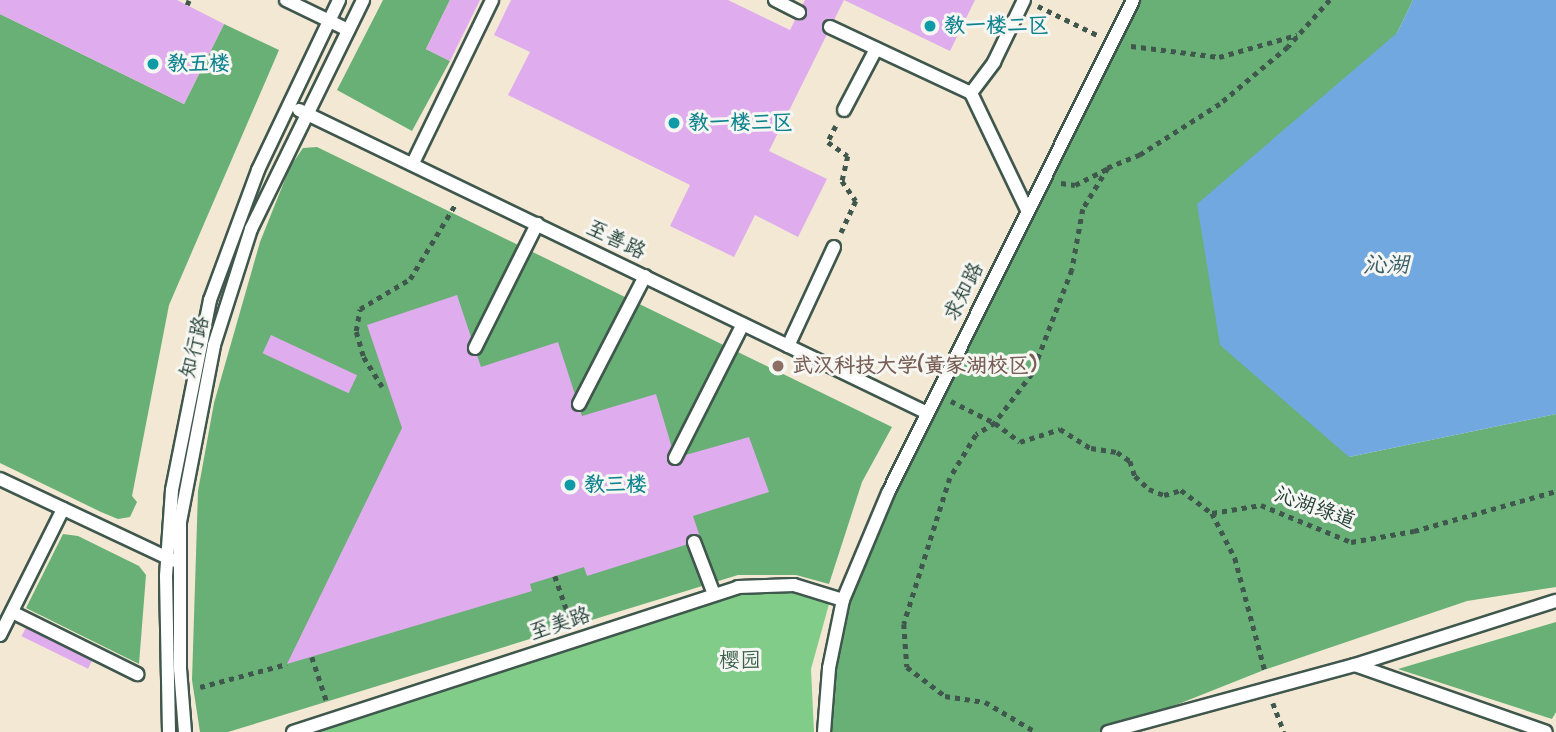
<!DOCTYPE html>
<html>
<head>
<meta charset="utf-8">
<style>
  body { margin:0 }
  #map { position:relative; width:1556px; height:732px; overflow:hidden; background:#f3e8d4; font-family:"Architects Daughter","LXGW WenKai TC",sans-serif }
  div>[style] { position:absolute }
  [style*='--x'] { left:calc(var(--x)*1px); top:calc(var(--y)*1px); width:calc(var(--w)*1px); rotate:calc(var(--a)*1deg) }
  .green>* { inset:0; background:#81cc89 }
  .forest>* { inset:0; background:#68b075 }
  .water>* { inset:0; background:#70a8df }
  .building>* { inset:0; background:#dfaced; transform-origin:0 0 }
  .path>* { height:4.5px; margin-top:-2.25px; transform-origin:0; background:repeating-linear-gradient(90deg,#3f574c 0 5px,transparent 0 10px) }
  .roads { filter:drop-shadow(2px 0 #3f574c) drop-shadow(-2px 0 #3f574c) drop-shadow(0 2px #3f574c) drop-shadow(0 -2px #3f574c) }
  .service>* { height:12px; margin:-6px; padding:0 6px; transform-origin:6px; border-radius:6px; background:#fff }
  .dots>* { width:19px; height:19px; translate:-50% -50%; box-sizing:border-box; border:4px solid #f6f6f2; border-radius:50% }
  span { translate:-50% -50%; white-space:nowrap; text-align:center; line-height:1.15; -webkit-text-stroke:6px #f6f6f2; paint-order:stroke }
  .culture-label { font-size:21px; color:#0d838f; font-weight:700 }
  .left { translate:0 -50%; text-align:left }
  .street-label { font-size:21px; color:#1f3d34 }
  .education-label { font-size:21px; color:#785e54; font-weight:700 }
  .park-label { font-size:21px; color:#386149 }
  .water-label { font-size:23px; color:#375d67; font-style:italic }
</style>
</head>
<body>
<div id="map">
  <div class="green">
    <div style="clip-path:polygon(794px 585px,831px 597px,811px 669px,814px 732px,293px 732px,738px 587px)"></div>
  </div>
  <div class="forest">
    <div style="clip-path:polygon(383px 0,450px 0,426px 49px,450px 61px,412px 131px,337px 90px)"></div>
    <div style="clip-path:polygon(1133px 0,1413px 0,1397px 33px,1349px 457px,1556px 414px,1556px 587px,1467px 601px,1264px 670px,1108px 732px,824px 732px,843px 600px,925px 412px)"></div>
    <div style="clip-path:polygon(0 14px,184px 104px,224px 24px,279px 50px,169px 305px,132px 496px,137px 502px,130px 517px,118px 519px,101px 512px,0 463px)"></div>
    <div style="clip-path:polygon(317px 147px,892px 427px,862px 482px,829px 584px,796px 575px,738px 575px,228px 732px,200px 732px,192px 680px,198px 491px,214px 403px,260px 242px,290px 167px,303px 148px)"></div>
    <div style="clip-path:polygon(63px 534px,78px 536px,139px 566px,146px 575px,139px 664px,26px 608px)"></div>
    <div style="clip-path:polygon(1556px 622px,1556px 712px,1552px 719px,1398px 669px)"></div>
  </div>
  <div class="water">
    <div style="clip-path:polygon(1413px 0,1556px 0,1556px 414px,1349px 457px,1220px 345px,1197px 204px,1397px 33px)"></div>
  </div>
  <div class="building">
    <div style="clip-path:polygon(0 0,177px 0,224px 24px,184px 104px,0 14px)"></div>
    <div style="clip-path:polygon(450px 0,480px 0,450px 61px,426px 49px)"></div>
    <div style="clip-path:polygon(511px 0,728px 0,790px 30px,805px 0,975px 0,950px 51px,844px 0,769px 151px,827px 179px,798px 237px,755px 215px,734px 257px,670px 226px,690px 185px,508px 95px,530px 52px,494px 35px)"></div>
    <div style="clip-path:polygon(457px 295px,481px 367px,558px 342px,582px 416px,656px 394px,675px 458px,749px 437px,769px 492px,693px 516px,701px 540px,587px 576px,584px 567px,530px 584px,532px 591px,287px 664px,402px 428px,367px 325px)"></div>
    <div style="left:271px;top:335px;width:95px;height:20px;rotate:25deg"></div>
    <div style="left:29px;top:621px;width:74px;height:17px;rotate:26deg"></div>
  </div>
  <div class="path">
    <div style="--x:1330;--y:0;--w:63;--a:131.8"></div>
    <div style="--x:1288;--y:47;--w:89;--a:140"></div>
    <div style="--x:1220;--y:104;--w:95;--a:147.5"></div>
    <div style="--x:1140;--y:155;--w:35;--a:158"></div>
    <div style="--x:1108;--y:168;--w:48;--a:121.4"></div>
    <div style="--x:1083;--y:209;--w:62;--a:100.2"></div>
    <div style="--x:1072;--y:270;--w:111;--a:111"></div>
    <div style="--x:1032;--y:374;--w:61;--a:127.1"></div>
    <div style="--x:995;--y:423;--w:31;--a:37"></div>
    <div style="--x:1020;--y:442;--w:42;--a:-18"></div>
    <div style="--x:1060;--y:429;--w:36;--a:32"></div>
    <div style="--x:1091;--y:448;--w:26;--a:9"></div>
    <div style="--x:1117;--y:452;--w:16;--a:35"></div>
    <div style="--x:1130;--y:461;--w:16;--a:72"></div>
    <div style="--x:1135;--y:476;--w:19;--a:43"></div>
    <div style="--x:1149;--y:489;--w:16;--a:22"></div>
    <div style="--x:1164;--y:495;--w:18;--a:-16"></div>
    <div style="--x:1181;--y:490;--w:39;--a:37"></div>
    <div style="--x:1212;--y:513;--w:50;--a:-9.3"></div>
    <div style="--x:1261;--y:505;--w:97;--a:22.3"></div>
    <div style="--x:1351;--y:542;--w:64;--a:-9.9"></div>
    <div style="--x:1414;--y:531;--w:148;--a:-15.7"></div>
    <div style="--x:187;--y:5;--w:5;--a:-68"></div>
    <div style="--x:1038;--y:6;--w:66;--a:26.2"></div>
    <div style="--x:1131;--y:46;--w:89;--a:7.1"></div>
    <div style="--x:1219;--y:57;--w:81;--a:-15.8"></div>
    <div style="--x:836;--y:126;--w:18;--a:117"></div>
    <div style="--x:828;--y:142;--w:24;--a:35"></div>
    <div style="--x:848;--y:156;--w:26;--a:103"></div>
    <div style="--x:842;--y:181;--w:24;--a:55"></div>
    <div style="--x:856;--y:201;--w:35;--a:115"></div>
    <div style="--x:1061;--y:183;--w:14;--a:8"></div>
    <div style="--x:1075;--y:185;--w:37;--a:-27"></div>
    <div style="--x:382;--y:387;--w:36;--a:-122"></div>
    <div style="--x:363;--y:356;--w:26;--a:-106"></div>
    <div style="--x:356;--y:331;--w:22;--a:-80"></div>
    <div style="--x:360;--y:309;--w:58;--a:-31"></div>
    <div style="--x:410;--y:279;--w:87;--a:-58.7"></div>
    <div style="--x:951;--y:401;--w:49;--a:26.6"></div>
    <div style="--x:995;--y:423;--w:22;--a:148"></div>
    <div style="--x:976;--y:435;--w:50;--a:121.2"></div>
    <div style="--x:950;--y:478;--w:153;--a:107.5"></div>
    <div style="--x:904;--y:624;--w:43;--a:86"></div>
    <div style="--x:907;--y:667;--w:48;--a:37.3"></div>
    <div style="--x:945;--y:696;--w:40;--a:8.5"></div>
    <div style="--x:985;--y:702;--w:59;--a:30.5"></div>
    <div style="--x:1212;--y:513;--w:51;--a:62.9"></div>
    <div style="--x:1235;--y:558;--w:117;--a:75.1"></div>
    <div style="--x:555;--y:576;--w:52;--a:70.9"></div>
    <div style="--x:312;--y:657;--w:47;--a:71.6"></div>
    <div style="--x:200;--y:687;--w:90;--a:-14.8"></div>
    <div style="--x:1273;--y:703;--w:31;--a:69"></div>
  </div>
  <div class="roads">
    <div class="service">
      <div style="--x:286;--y:0;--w:69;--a:25.8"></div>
      <div style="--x:775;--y:0;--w:27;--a:27"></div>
      <div style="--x:830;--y:27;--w:156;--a:25.1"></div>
      <div style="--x:971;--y:93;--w:39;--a:-53"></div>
      <div style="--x:994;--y:62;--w:69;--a:-64.2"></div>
      <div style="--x:971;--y:93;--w:130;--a:64.4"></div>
      <div style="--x:299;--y:110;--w:695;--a:25.75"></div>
      <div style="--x:844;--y:110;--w:69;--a:-62.3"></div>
      <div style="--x:413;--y:163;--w:181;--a:-64.1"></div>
      <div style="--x:788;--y:346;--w:109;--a:-65.1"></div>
      <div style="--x:475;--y:348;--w:139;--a:-63.4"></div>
      <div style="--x:579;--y:404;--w:144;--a:-62.7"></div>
      <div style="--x:675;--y:458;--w:150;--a:-63.1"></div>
      <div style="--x:0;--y:479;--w:192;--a:25.2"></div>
      <div style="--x:694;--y:542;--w:56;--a:69"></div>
      <div style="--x:12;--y:612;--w:140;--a:26.4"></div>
      <div style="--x:0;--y:635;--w:141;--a:-63.4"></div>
      <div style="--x:1355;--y:665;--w:202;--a:19.3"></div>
      <div style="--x:169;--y:732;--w:156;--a:-91.1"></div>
      <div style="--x:166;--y:576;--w:86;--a:-86"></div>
      <div style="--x:172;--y:490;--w:194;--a:-78.7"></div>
      <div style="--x:210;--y:300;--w:139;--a:-69.7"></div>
      <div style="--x:258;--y:170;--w:188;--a:-64.5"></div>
      <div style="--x:185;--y:732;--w:63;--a:-94.5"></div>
      <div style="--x:180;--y:669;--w:147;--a:-90"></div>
      <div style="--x:180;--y:522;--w:180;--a:-79.1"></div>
      <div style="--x:214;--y:345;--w:122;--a:-72.3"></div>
      <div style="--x:251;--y:229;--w:255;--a:-63.9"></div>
      <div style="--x:293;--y:732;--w:468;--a:-18"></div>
      <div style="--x:738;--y:587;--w:56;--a:-2"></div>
      <div style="--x:794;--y:585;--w:51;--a:17"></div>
      <div style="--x:824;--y:732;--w:64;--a:-85.5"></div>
      <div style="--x:829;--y:668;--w:69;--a:-78.4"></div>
      <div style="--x:843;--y:600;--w:116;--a:-67.2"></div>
      <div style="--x:888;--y:493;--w:551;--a:-63.57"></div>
      <div style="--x:1108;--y:732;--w:256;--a:-15.2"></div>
      <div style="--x:1355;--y:665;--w:211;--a:-17.7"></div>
    </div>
  </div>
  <div class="dots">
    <div style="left:930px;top:26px;background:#0f9aa8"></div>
    <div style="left:153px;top:64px;background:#0f9aa8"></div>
    <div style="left:674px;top:123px;background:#0f9aa8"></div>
    <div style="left:778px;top:366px;background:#8d6e63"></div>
    <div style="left:570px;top:485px;background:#0f9aa8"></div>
  </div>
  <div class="culture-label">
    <span class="left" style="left:944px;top:26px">教一楼二区</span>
    <span class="left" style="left:167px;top:64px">教五楼</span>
    <span class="left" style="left:688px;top:123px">教一楼三区</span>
    <span class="left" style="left:584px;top:485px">教三楼</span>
  </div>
  <div class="street-label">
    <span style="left:616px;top:240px;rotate:26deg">至善路</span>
    <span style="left:964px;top:292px;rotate:-63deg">求知路</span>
    <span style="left:195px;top:347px;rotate:-76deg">知行路</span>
    <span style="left:1315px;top:508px;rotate:20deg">沁湖绿道</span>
    <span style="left:560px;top:624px;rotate:-18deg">至美路</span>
  </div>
  <div class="education-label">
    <span class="left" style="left:792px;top:366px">武汉科技大学(黄家湖校区)</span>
  </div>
  <div class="park-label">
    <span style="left:740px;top:661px">樱园</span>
  </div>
  <div class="water-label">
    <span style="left:1386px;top:265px">沁湖</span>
  </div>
</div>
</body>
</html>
